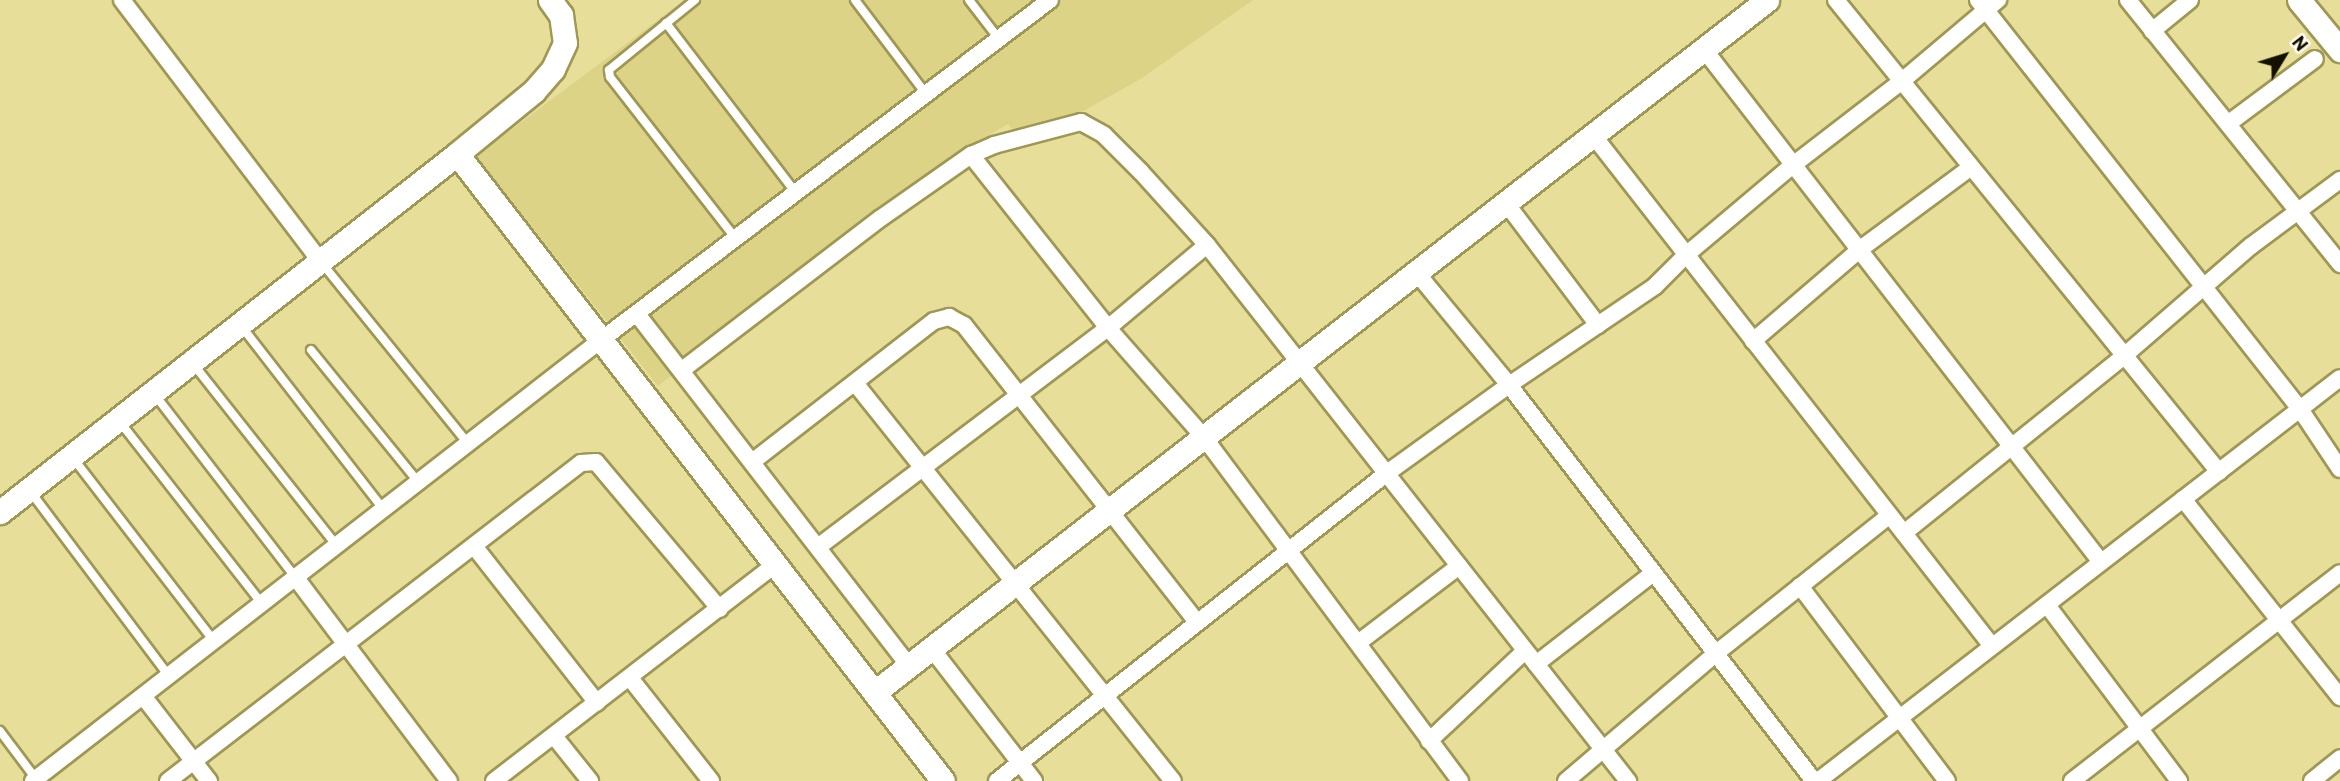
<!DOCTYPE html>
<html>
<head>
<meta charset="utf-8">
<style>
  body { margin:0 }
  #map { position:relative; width:2340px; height:781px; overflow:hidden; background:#e6de99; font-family:Barlow,sans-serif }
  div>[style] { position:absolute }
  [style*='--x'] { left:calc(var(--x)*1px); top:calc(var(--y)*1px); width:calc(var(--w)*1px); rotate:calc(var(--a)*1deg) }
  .built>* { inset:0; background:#ddd387 }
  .roads { filter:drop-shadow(2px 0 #9f9754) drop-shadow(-2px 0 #9f9754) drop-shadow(0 2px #9f9754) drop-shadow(0 -2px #9f9754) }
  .lane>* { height:8px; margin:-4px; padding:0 4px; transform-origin:4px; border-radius:4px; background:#fff }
  .street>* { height:16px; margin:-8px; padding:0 8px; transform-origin:8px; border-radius:8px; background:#fff }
  .secondary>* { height:23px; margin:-11.5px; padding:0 11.5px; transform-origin:11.5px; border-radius:11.5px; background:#fff }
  span { translate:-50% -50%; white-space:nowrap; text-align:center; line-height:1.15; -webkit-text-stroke:5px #fefdf0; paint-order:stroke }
  .north { position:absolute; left:2249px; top:21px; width:70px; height:70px; -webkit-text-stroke:5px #fefdf0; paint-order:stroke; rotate:52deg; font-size:19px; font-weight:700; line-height:28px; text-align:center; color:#151100 }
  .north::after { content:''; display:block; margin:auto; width:24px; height:32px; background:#151100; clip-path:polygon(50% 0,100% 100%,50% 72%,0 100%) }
</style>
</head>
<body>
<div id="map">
  <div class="built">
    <div style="clip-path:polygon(685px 0,1253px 0,1142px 78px,1025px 144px,1008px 124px,964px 150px,658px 386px,476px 156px)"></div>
  </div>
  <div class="roads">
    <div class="lane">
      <div style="--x:695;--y:0;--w:111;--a:140.9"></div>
      <div style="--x:609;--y:70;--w:7;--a:82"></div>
      <div style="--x:610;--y:77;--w:205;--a:52.1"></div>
      <div style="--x:855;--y:0;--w:118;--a:52.9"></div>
      <div style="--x:969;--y:0;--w:49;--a:52.4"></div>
      <div style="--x:666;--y:23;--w:214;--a:52.6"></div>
      <div style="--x:321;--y:262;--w:235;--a:51"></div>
      <div style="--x:242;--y:327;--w:232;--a:52.2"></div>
      <div style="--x:311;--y:350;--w:171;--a:50.9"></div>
      <div style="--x:194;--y:365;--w:231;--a:51.7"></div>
      <div style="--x:155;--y:395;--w:231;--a:52.4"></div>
      <div style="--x:120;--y:422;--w:231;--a:52"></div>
      <div style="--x:73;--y:458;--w:231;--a:52.4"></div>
      <div style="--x:30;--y:491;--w:231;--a:53.1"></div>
      <div style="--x:0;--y:731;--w:60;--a:53.1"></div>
    </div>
    <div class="street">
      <div style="--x:122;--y:0;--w:329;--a:52.8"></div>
      <div style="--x:1836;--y:0;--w:608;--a:50.94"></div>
      <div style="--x:1978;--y:0;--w:521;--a:51.79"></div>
      <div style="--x:2300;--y:409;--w:72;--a:56.3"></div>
      <div style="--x:2128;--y:0;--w:339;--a:51.2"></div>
      <div style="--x:2152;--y:31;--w:49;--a:-39.2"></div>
      <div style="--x:1703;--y:48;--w:650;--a:52.25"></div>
      <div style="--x:2229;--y:123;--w:107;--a:-36.7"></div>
      <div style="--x:1593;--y:135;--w:648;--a:52.02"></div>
      <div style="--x:971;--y:155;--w:221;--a:51.6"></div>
      <div style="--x:1108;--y:328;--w:144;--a:48.7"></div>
      <div style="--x:1203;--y:436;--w:430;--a:53.3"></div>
      <div style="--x:1506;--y:203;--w:153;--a:53"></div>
      <div style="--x:1416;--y:272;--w:146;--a:50.5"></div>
      <div style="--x:1509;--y:385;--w:500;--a:52.4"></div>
      <div style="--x:637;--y:314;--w:446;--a:52.3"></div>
      <div style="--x:1753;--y:341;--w:140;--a:-40.6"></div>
      <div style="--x:1859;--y:250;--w:139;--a:-36.5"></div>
      <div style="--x:682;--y:370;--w:250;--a:-37.4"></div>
      <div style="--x:881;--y:218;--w:110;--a:-35"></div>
      <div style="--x:971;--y:155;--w:25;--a:-23"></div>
      <div style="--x:994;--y:145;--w:90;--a:-14.8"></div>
      <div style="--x:1081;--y:122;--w:26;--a:29"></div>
      <div style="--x:1104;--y:135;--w:52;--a:45"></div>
      <div style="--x:1141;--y:172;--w:98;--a:47.9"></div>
      <div style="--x:1207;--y:245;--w:682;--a:51.85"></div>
      <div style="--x:855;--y:383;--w:509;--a:51.38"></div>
      <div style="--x:752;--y:462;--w:230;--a:-37.8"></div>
      <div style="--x:934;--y:321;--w:16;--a:-15"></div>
      <div style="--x:949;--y:317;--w:17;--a:28"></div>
      <div style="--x:964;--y:325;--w:376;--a:51.9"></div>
      <div style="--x:2183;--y:499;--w:253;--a:51.6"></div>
      <div style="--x:1904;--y:533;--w:284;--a:-38.8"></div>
      <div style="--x:2125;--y:355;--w:167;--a:-40.9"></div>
      <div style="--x:2251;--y:246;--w:111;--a:-36.6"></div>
      <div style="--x:474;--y:546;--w:199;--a:51.9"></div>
      <div style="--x:818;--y:547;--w:363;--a:-37.1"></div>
      <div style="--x:1108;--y:328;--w:129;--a:-40"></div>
      <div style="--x:296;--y:578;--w:254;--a:53"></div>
      <div style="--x:1800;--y:586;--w:244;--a:53"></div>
      <div style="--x:2047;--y:605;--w:220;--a:53.1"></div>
      <div style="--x:1358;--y:643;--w:127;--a:-37.3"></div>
      <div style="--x:932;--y:649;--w:167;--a:52.3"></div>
      <div style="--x:1536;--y:664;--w:147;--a:-37.8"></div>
      <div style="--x:630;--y:678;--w:131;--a:51.8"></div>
      <div style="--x:143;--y:696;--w:108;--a:52.2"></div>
      <div style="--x:554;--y:736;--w:58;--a:51.3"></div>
      <div style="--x:1429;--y:741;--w:132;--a:-43.2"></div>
      <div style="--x:33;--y:781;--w:719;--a:-37.83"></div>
      <div style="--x:601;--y:340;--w:563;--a:-37.13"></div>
      <div style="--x:168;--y:781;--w:521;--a:-37.6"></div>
      <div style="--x:581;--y:463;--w:15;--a:-4"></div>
      <div style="--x:596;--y:462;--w:192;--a:49.9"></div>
      <div style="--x:494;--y:781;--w:356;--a:-37.6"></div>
      <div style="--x:997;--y:781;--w:497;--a:-38.3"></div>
      <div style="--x:1387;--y:473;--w:150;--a:-35.8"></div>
      <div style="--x:1509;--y:385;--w:176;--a:-34.1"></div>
      <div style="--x:1655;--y:286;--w:44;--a:-45"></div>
      <div style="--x:1686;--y:255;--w:140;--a:-40.1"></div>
      <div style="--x:1793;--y:165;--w:138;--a:-37.6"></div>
      <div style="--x:1902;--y:81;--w:126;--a:-40.2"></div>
      <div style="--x:1566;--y:781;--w:196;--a:-40.4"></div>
      <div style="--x:1715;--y:654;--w:223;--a:-38.5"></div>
      <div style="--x:1818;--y:781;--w:659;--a:-37.67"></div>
      <div style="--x:2072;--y:781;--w:339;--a:-37.8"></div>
      <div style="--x:2312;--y:781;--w:36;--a:-39"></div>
    </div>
    <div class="secondary">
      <div style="--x:550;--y:0;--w:19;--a:54"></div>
      <div style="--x:561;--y:15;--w:28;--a:82"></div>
      <div style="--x:565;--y:43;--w:29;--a:115"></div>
      <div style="--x:553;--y:69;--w:29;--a:131"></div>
      <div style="--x:534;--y:91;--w:99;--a:140.7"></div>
      <div style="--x:457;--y:154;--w:793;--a:52.22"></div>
      <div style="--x:2299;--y:0;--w:65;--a:50.6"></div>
      <div style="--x:0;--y:512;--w:581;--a:-38.07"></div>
      <div style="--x:875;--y:692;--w:1129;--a:-37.8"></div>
    </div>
  </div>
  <div class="north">N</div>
</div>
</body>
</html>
